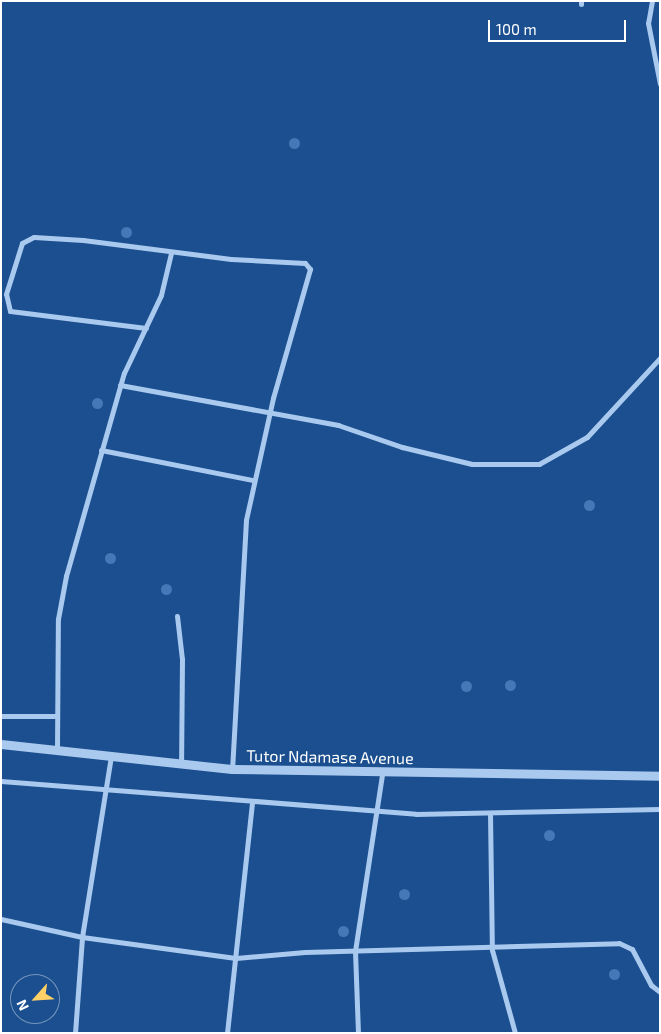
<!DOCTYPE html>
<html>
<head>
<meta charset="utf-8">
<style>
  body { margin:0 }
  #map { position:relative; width:661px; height:1034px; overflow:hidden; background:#1b4f8f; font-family:"Exo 2",sans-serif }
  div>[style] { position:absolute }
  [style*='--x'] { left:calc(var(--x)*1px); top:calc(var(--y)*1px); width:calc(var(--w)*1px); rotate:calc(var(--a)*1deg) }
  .building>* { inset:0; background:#4478b7 }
  .round { border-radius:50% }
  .minor>* { height:5px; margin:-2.5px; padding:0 2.5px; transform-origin:2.5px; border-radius:2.5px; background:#a9c9ee }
  .tertiary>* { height:9px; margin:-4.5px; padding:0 4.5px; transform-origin:4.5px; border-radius:4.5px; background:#a9c9ee }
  span { translate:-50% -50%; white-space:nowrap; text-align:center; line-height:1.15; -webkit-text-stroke:4px #1b4f8f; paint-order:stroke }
  .street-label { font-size:16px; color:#fff }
  .frame { position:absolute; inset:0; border:2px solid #fff; pointer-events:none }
  .north { position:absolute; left:10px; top:974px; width:50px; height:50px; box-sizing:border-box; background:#1b4f8f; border:1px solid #7695bc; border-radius:50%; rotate:244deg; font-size:14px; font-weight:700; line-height:20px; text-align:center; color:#fff }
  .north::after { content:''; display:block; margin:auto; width:18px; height:22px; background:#ffd166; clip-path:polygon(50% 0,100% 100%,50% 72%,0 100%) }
  .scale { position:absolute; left:488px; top:20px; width:138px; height:22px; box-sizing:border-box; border:2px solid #fff; border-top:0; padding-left:6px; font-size:15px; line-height:18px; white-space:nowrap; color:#fff; -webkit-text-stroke:4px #1b4f8f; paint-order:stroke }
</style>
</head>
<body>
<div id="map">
  <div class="building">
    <div class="round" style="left:288.5px;top:137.5px;width:11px;height:11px"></div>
    <div class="round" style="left:120.5px;top:226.5px;width:11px;height:11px"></div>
    <div class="round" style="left:91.5px;top:397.5px;width:11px;height:11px"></div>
    <div class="round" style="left:583.5px;top:499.5px;width:11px;height:11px"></div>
    <div class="round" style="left:104.5px;top:552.5px;width:11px;height:11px"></div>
    <div class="round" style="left:160.5px;top:583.5px;width:11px;height:11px"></div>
    <div class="round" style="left:504.5px;top:679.5px;width:11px;height:11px"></div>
    <div class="round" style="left:460.5px;top:680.5px;width:11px;height:11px"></div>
    <div class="round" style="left:543.5px;top:829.5px;width:11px;height:11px"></div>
    <div class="round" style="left:398.5px;top:888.5px;width:11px;height:11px"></div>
    <div class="round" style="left:337.5px;top:925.5px;width:11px;height:11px"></div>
    <div class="round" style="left:608.5px;top:968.5px;width:11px;height:11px"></div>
  </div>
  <div class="minor">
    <div style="--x:581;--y:1;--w:3;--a:90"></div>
    <div style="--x:652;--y:1;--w:22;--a:100"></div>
    <div style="--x:648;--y:23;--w:62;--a:78.9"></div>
    <div style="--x:146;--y:328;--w:137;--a:-172.9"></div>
    <div style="--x:10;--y:311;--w:17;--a:-103"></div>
    <div style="--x:6;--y:294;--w:53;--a:-72.6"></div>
    <div style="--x:22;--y:243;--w:13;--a:-27"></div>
    <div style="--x:34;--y:237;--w:49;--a:3.5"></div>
    <div style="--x:83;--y:240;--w:149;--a:7.3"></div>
    <div style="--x:231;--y:259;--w:74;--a:3.1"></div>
    <div style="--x:305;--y:263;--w:8;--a:50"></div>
    <div style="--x:310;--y:269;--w:134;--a:106"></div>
    <div style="--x:273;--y:398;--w:125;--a:102.5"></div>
    <div style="--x:246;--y:520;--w:249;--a:93.2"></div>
    <div style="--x:120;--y:385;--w:222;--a:10.4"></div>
    <div style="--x:338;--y:425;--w:68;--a:19"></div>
    <div style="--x:402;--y:447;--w:72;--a:13.7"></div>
    <div style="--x:472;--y:464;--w:67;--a:0"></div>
    <div style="--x:539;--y:464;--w:55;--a:-29.4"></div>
    <div style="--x:587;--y:437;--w:108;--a:-47.3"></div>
    <div style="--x:101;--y:450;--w:155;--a:11.2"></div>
    <div style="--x:177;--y:616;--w:43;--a:83.4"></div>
    <div style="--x:182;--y:659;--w:106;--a:90.5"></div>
    <div style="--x:1;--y:716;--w:56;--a:0"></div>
    <div style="--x:57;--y:749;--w:130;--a:-89.6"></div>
    <div style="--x:58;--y:619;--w:44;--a:-79.5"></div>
    <div style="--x:66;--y:576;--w:211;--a:-74.1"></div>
    <div style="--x:124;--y:373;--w:86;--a:-64.6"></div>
    <div style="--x:161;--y:295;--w:43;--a:-76.6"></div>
    <div style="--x:1;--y:781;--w:416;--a:4.5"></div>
    <div style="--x:416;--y:814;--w:244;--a:-1.2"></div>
    <div style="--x:490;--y:813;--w:137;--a:89.2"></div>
    <div style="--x:492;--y:950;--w:86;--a:74.5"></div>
    <div style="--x:1;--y:919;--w:83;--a:12.5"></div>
    <div style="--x:82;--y:937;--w:155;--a:7.8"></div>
    <div style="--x:236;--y:958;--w:69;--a:-5"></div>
    <div style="--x:305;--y:952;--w:314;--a:-1.6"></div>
    <div style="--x:619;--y:943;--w:14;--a:25"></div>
    <div style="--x:632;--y:949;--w:41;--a:62.2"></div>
    <div style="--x:651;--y:985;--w:11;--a:38"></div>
    <div style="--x:75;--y:1033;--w:96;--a:-85.8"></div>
    <div style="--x:82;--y:937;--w:183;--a:-80.9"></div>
    <div style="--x:227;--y:1033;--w:232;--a:-83.8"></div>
    <div style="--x:358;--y:1033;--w:82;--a:-92.1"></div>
    <div style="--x:355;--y:951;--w:179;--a:-81.3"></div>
  </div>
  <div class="tertiary">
    <div style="--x:1;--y:744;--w:232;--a:6.2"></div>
    <div style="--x:232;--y:769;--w:428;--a:0.9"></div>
  </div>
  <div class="street-label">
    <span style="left:330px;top:757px;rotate:1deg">Tutor Ndamase Avenue</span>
  </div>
  <div class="frame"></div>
  <div class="north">N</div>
  <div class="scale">100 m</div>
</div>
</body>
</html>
